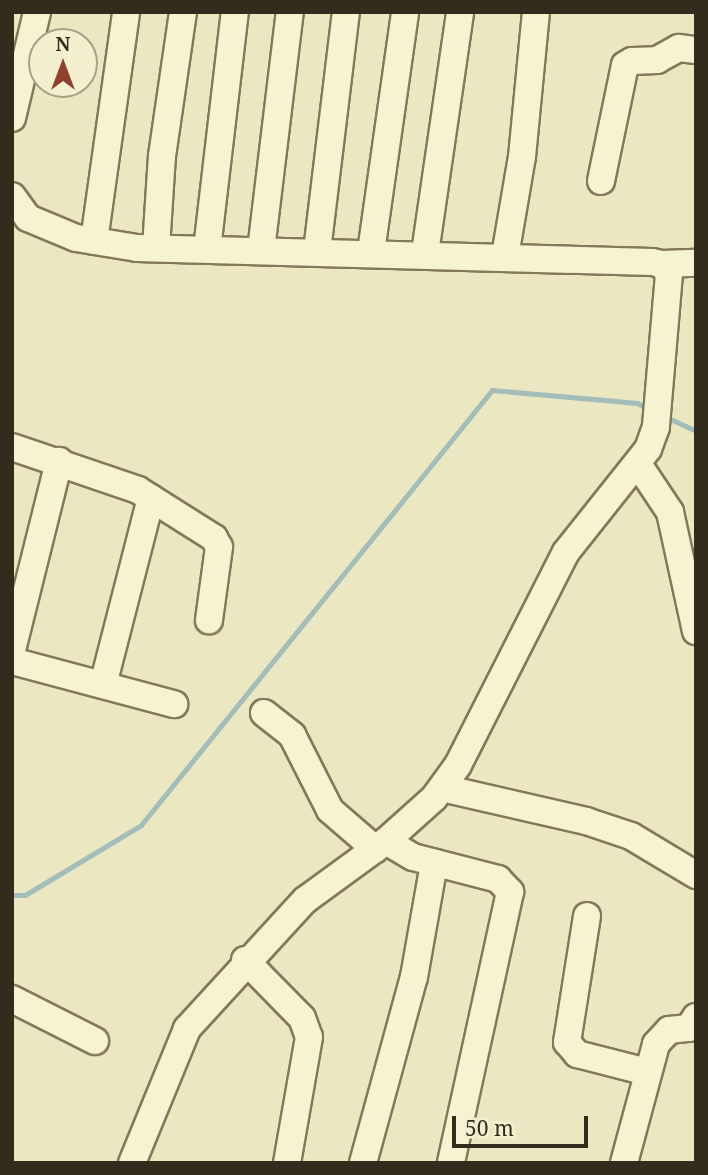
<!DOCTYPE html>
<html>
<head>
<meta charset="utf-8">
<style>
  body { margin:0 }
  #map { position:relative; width:708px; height:1175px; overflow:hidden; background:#ebe7c1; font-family:"Noto Serif",serif }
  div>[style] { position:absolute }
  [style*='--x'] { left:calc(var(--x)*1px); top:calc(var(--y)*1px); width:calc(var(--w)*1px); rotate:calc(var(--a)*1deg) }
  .stream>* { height:5px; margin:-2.5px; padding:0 2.5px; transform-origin:2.5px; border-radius:2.5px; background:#a3bdbb }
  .roads { filter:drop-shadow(2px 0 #83785a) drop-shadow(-2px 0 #83785a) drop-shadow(0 2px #83785a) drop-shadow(0 -2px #83785a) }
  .minor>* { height:26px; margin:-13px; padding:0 13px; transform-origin:13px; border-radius:13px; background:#f6f3d3 }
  span { translate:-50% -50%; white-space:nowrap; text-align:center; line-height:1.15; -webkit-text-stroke:7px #f3f0d0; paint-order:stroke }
  .frame { position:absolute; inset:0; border:14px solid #332c1d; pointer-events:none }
  .north { position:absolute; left:28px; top:28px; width:70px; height:70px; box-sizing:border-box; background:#f3f0d0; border:2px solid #a6a288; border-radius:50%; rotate:0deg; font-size:19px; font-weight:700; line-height:28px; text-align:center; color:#332c1d }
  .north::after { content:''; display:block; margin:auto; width:24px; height:32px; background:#8e412d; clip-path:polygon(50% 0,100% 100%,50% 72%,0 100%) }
  .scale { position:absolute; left:452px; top:1116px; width:136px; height:32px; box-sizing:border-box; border:4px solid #332c1d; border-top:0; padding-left:9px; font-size:21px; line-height:24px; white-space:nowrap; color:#332c1d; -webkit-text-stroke:5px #f3f0d0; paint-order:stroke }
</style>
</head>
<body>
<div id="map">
  <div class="stream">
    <div style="--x:664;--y:416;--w:35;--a:25"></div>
    <div style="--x:12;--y:895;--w:13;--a:0"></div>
    <div style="--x:25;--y:895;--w:135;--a:-31.1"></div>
    <div style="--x:141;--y:825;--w:559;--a:-51.1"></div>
    <div style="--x:492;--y:390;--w:146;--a:5.1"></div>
    <div style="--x:637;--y:403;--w:13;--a:27"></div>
  </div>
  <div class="roads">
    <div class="minor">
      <div style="--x:12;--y:118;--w:109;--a:-76.7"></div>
      <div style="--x:601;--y:181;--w:118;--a:-78.3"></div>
      <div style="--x:625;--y:65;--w:8;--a:-30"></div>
      <div style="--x:632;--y:61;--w:25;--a:-2"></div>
      <div style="--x:657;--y:60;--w:25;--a:-29"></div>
      <div style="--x:679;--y:48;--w:17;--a:7"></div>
      <div style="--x:12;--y:196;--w:27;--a:54"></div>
      <div style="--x:28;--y:218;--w:52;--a:22.6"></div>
      <div style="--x:76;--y:238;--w:62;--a:9.3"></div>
      <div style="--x:137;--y:248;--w:515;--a:1.56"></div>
      <div style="--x:652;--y:262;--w:10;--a:11"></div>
      <div style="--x:662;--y:264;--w:12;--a:55"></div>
      <div style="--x:669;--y:274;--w:154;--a:94.9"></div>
      <div style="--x:656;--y:427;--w:23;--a:110"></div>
      <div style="--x:648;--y:449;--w:132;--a:128.5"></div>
      <div style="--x:566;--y:552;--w:239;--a:116.9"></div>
      <div style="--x:458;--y:765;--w:41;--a:126"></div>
      <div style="--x:434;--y:798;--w:64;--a:138.1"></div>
      <div style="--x:386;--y:841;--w:100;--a:143.9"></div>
      <div style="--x:305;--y:900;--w:175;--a:132.5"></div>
      <div style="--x:187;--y:1029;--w:145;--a:112.3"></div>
      <div style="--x:94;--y:241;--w:231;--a:-82"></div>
      <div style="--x:156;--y:248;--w:92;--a:-86.3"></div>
      <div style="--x:162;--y:156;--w:146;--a:-81.7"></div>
      <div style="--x:207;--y:249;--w:239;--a:-83.3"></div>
      <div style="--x:261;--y:250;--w:240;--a:-83.1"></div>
      <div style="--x:317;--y:251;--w:241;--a:-83.1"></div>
      <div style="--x:371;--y:252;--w:242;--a:-81.9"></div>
      <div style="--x:425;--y:253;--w:244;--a:-81.7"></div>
      <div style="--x:505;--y:256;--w:100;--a:-80.3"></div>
      <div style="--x:522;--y:157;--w:146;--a:-84.5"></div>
      <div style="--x:662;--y:264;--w:34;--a:-2"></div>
      <div style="--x:12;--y:447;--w:133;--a:18.8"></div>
      <div style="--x:138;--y:490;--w:90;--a:32.3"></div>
      <div style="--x:214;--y:538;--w:10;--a:61"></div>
      <div style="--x:219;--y:547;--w:74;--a:97.8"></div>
      <div style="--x:638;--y:464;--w:58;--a:56.3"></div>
      <div style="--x:670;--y:512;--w:122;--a:77.7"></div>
      <div style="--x:12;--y:650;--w:195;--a:-76"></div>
      <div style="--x:12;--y:661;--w:168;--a:14.9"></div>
      <div style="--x:103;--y:685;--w:193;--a:-75.6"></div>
      <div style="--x:264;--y:713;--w:36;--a:38"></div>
      <div style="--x:292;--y:735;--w:84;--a:63.1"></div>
      <div style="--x:330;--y:810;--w:60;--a:40.9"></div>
      <div style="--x:442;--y:788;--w:148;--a:12.9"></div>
      <div style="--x:586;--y:821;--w:47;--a:18.4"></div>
      <div style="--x:631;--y:836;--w:76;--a:31"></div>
      <div style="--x:386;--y:841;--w:31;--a:31"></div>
      <div style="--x:413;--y:857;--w:88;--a:14.5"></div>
      <div style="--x:498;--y:879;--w:18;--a:47"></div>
      <div style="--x:510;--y:892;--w:277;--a:102.3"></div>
      <div style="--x:587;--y:916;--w:128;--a:99"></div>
      <div style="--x:567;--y:1042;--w:16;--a:50"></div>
      <div style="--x:577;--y:1054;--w:72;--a:14.4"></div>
      <div style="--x:245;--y:960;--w:81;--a:45.5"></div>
      <div style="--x:302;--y:1018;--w:20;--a:70"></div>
      <div style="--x:309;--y:1037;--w:128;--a:99.9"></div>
      <div style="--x:12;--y:999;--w:93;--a:26.8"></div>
      <div style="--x:363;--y:1163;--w:193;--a:-74.7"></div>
      <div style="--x:414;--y:977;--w:116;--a:-80"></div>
      <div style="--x:624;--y:1163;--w:123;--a:-74.9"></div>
      <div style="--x:656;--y:1044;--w:19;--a:-47"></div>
      <div style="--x:669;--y:1030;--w:20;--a:-6"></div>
      <div style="--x:689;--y:1028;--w:13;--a:-58"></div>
    </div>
  </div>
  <div class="frame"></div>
  <div class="north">N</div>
  <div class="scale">50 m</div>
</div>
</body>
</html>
